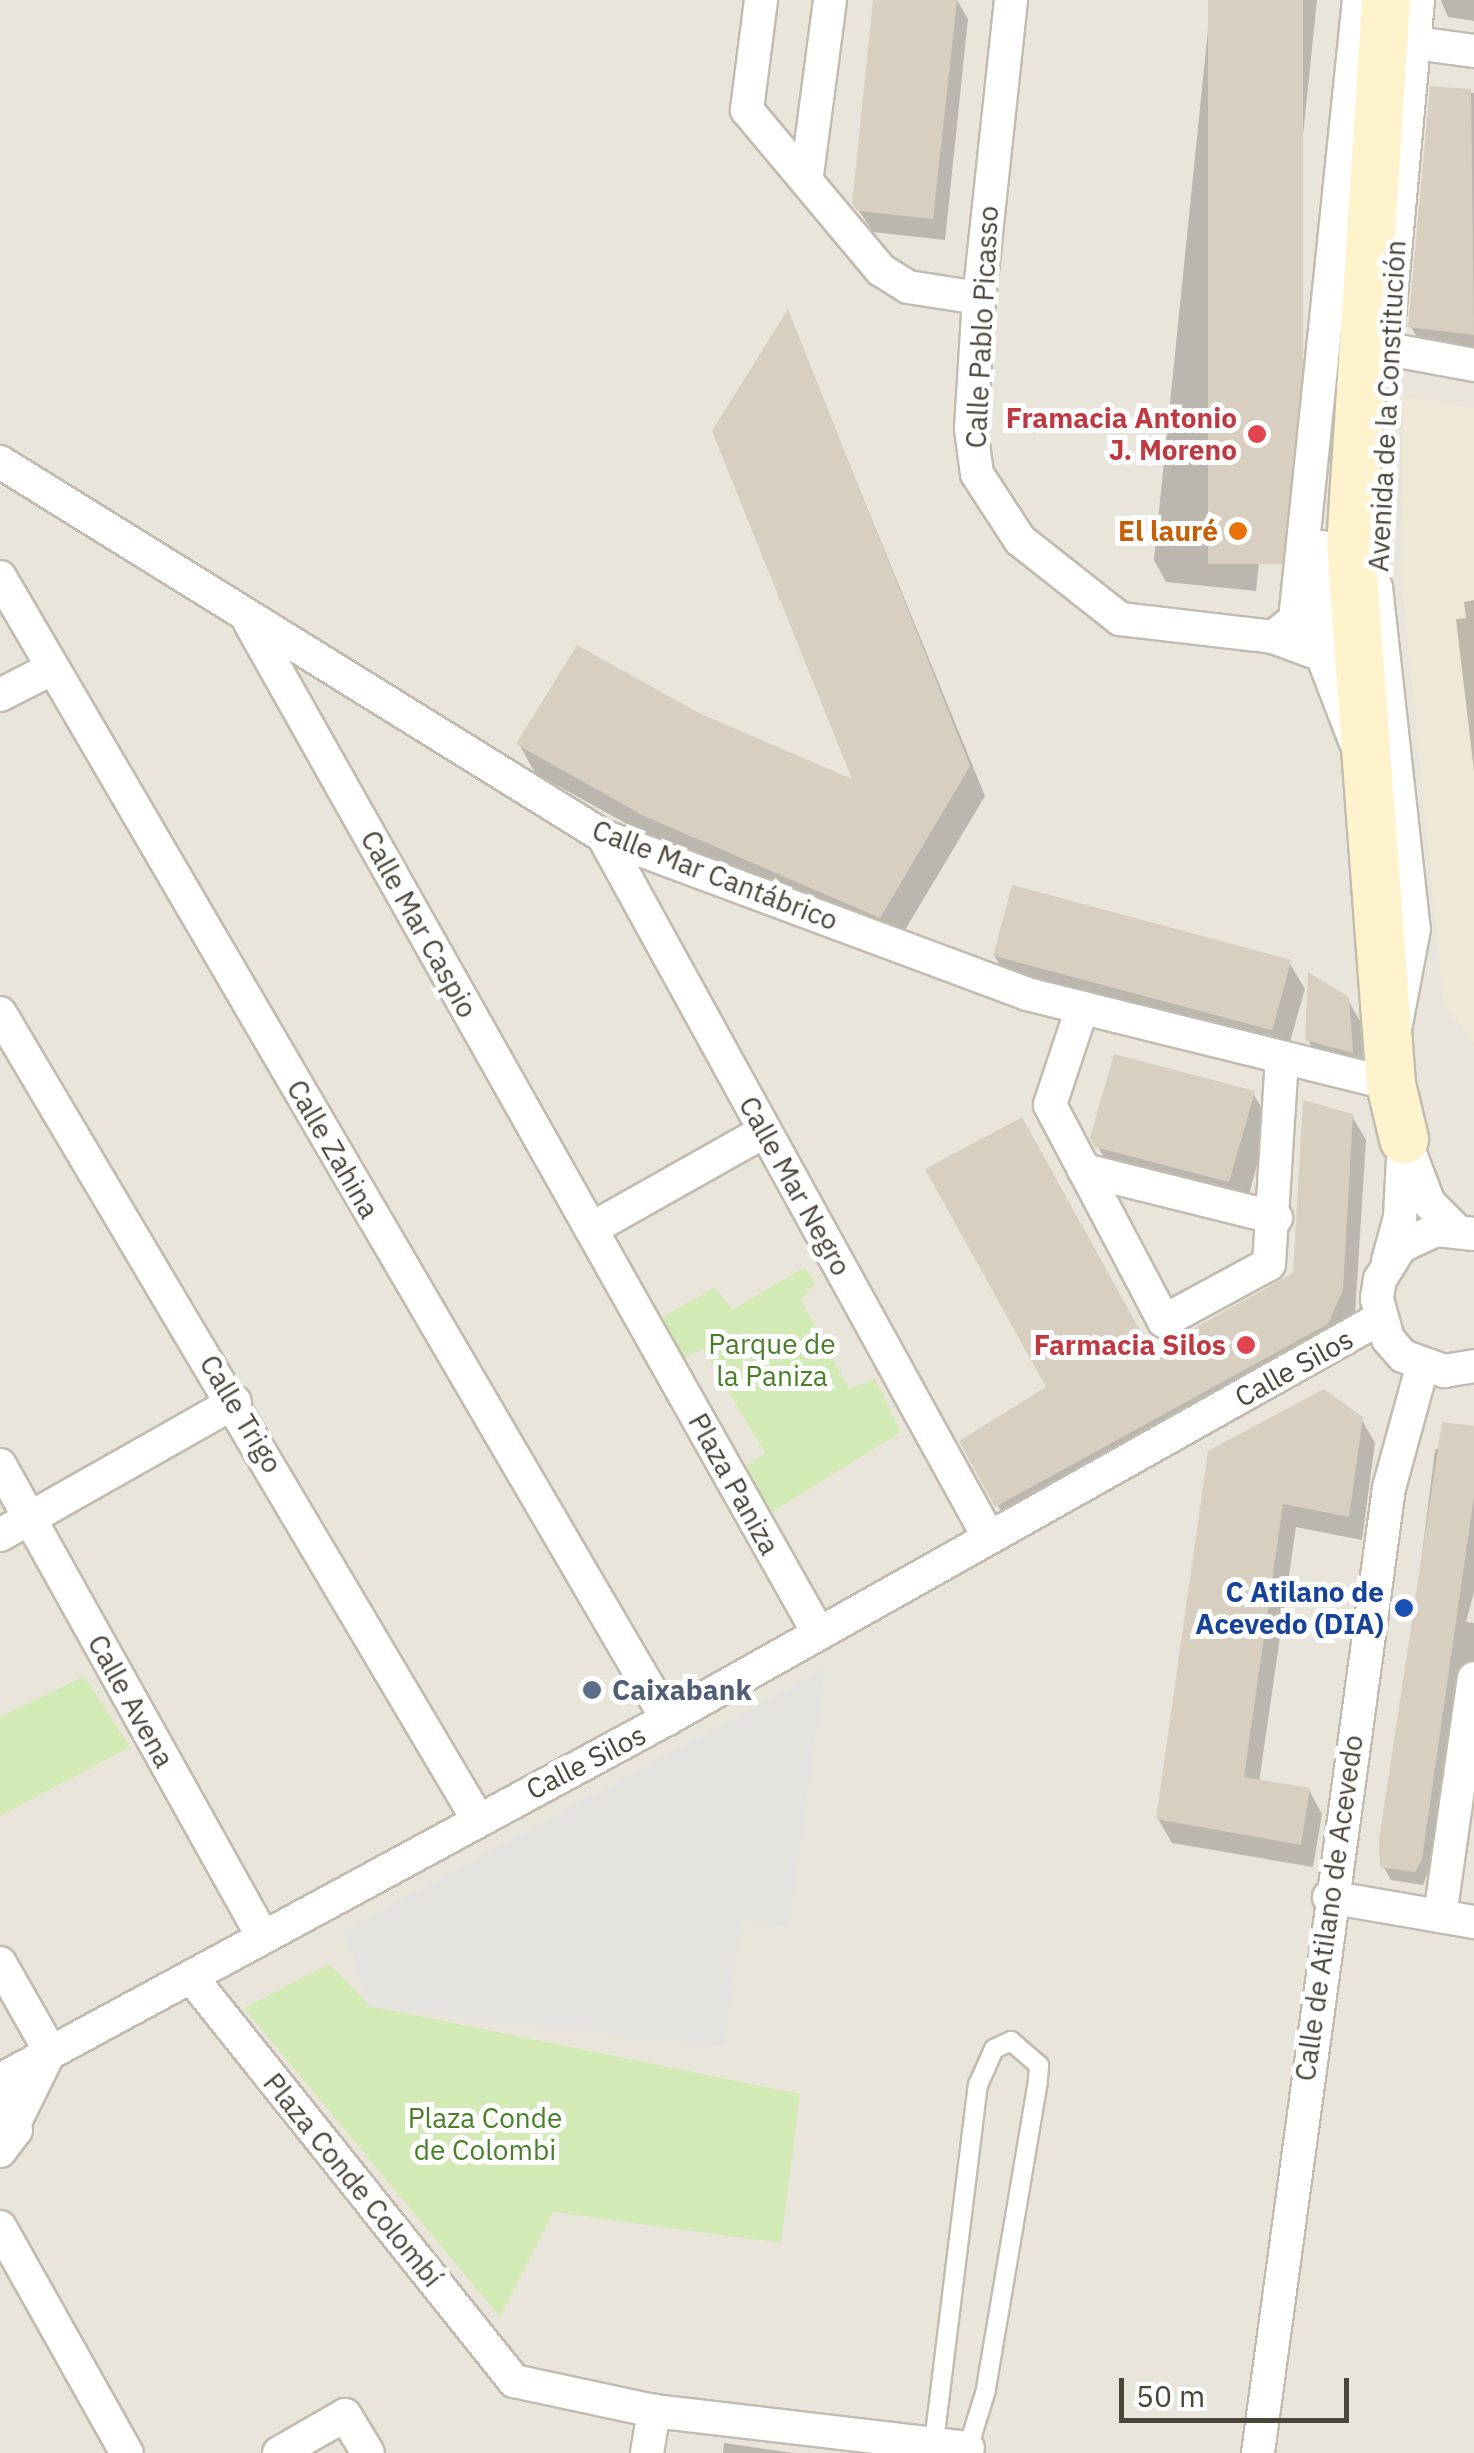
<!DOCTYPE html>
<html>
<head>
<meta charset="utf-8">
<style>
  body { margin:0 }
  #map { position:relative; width:1474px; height:2453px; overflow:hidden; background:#f6f3ec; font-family:"IBM Plex Sans",sans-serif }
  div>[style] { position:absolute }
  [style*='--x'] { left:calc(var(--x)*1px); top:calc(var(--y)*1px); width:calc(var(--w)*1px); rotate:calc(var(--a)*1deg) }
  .residential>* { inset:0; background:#eae5da; transform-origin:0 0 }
  .education>* { inset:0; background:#efe8d6 }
  .green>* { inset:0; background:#d2eab5 }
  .parking>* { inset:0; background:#e5e3e0 }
  .shadow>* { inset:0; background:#0003 }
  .building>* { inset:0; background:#d8cfc1; transform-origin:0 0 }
  .roads { filter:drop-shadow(2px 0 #c2bbae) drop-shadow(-2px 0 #c2bbae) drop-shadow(0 2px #c2bbae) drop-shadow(0 -2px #c2bbae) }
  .lane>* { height:18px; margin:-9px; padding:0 9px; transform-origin:9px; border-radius:9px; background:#fff }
  .street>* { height:32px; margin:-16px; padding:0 16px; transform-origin:16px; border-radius:16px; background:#fff }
  .secondary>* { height:48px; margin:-24px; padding:0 24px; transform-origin:24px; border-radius:24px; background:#fff3cd }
  .dots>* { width:28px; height:28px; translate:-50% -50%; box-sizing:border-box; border:5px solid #fff; border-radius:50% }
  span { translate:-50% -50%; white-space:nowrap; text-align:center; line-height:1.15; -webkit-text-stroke:10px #fff; paint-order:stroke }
  .street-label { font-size:28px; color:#4b4439 }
  .health-label { font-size:28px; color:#be3a42; font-weight:700 }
  .right { translate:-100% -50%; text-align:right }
  .food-label { font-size:28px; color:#c56008; font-weight:700 }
  .park-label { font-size:28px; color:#4a7f2a }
  .transit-label { font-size:28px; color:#164399; font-weight:700 }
  .service-label { font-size:28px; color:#4e5e75; font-weight:700 }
  .left { translate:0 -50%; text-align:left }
  .scale { position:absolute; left:1119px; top:2378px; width:230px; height:45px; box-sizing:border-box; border:5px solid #4b4439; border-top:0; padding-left:12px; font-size:30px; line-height:35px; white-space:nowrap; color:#4b4439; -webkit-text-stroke:8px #fff; paint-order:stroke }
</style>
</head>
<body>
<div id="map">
  <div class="residential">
    <div style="left:0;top:0;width:1474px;height:2453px"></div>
  </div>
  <div class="education">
    <div style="clip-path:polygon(1403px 396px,1474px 409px,1474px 1043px,1444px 1004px,1402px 584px)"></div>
  </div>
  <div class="green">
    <div style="clip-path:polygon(805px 1267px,815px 1284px,801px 1300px,849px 1389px,875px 1379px,901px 1432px,772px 1512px,743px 1468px,765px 1453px,703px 1349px,682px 1359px,658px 1320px,715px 1287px,732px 1310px)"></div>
    <div style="clip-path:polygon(84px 1676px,130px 1747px,0 1816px,0 1717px)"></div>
    <div style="clip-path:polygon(329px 1964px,370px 2006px,800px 2094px,781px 2243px,553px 2212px,500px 2317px,244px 2008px)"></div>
  </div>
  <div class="parking">
    <div style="clip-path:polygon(825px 1669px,788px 1927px,741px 1918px,723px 2046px,369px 2006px,345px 1931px)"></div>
  </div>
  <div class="shadow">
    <div style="clip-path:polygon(875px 0,957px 0,968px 19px,945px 240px,873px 232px,854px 203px)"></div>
    <div style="clip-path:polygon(1211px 0,1317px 0,1256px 591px,1166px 582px,1154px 560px)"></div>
    <div style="clip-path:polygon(1441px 0,1474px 0,1474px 21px,1448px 17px)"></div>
    <div style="clip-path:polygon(1433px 88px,1474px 93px,1474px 355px,1423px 348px,1411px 327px)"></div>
    <div style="clip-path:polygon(788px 314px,985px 796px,896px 945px,663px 844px,535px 773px,519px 744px,698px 715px,856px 784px)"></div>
    <div style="clip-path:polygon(1474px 600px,1474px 771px,1456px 619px,1466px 618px,1464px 602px)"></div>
    <div style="clip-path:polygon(994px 955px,1289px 962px,1305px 989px,1286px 1056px,1010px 982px)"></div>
    <div style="clip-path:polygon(1347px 998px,1360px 1021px,1364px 1073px,1320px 1062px,1308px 1040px)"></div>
    <div style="clip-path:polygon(1253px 1093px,1269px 1121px,1245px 1209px,1114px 1175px,1093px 1138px)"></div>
    <div style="clip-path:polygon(1352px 1116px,1366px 1140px,1355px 1315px,1011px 1529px,962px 1442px,1151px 1355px,1295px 1274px)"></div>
    <div style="clip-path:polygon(1361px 1418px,1375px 1443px,1362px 1540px,1296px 1527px,1259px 1782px,1309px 1790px,1322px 1814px,1313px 1867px,1172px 1843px,1158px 1819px,1210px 1453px)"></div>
    <div style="clip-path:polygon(1474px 1428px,1474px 1592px,1466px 1622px,1474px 1623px,1474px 1673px,1432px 1862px,1423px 1885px,1391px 1880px,1383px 1866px,1435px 1450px)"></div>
    <div style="clip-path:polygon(724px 2443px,793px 2453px,723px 2453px)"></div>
  </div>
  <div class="building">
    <div style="clip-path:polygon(873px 0,957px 0,933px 219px,858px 211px,852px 204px)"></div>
    <div style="left:1208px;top:0;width:95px;height:564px"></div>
    <div style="clip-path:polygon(1430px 86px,1471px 89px,1474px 335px,1408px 327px)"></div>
    <div style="clip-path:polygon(788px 309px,970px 766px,880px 918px,644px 816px,516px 744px,577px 645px,699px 713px,852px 779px,712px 431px)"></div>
    <div style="left:1012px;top:885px;width:289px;height:73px;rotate:15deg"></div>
    <div style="clip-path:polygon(1308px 972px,1349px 997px,1353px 1053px,1305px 1040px)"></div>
    <div style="clip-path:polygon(1114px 1054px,1255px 1091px,1229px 1182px,1095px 1147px,1090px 1138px)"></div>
    <div style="clip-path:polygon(1303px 1100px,1353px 1114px,1343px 1290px,1328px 1324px,995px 1507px,959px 1441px,1046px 1387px,925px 1169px,1022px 1117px,1152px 1352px,1293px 1273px)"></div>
    <div style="clip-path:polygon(1324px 1389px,1363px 1417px,1349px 1517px,1283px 1504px,1244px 1777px,1310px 1788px,1301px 1845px,1156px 1819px,1208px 1451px)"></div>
    <div style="clip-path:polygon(1442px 1422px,1474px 1426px,1474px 1496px,1422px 1859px,1415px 1872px,1380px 1867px,1379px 1840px)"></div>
  </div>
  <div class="roads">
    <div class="lane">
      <div style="--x:934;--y:2442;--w:360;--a:-83"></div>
      <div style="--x:978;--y:2085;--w:39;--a:-66"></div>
      <div style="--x:994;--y:2049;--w:19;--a:-25"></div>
      <div style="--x:1011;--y:2041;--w:37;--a:41"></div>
      <div style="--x:1039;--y:2065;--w:16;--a:94"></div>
      <div style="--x:1038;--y:2081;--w:313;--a:99.6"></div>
      <div style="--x:986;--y:2390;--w:61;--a:107.2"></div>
    </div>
    <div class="street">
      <div style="--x:761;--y:0;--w:111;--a:97.3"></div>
      <div style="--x:747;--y:110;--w:209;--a:50.1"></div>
      <div style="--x:881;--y:270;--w:32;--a:32"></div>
      <div style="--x:908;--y:287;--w:72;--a:8.8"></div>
      <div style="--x:1011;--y:0;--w:300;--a:96.1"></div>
      <div style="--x:979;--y:298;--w:131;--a:93.5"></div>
      <div style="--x:971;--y:429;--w:45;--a:82.4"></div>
      <div style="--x:977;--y:474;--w:79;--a:56.9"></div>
      <div style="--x:1020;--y:540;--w:127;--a:38.3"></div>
      <div style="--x:1120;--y:619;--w:154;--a:6.7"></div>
      <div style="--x:1273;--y:637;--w:52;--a:20.2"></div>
      <div style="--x:1415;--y:43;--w:60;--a:7.7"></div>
      <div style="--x:807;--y:175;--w:177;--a:-82.5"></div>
      <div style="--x:1387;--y:349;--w:88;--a:10.4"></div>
      <div style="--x:1385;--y:363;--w:364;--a:-84.8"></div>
      <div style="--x:0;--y:462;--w:710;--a:31.81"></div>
      <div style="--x:603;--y:836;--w:452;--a:20.4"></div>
      <div style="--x:1027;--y:994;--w:375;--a:13.9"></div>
      <div style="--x:1322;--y:547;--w:108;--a:90"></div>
      <div style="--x:1322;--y:655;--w:92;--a:69"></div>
      <div style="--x:0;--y:577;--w:1323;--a:59.71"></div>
      <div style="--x:1376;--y:587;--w:344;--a:83.7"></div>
      <div style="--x:1414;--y:929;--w:97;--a:100.7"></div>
      <div style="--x:250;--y:623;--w:1160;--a:60.63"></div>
      <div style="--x:1273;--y:637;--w:28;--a:-38"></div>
      <div style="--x:1295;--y:620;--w:623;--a:-84.11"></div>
      <div style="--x:0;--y:695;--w:57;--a:-27"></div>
      <div style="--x:603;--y:836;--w:799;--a:61.19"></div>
      <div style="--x:1082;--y:1008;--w:102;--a:108.3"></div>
      <div style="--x:1050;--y:1105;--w:244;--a:62.2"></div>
      <div style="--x:1164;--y:1321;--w:119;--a:-28.5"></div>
      <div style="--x:1269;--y:1264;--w:205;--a:-86.4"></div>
      <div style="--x:0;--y:1013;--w:936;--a:59.35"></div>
      <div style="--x:1408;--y:1148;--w:59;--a:69.1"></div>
      <div style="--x:1429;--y:1203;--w:37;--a:45"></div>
      <div style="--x:1084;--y:1170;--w:198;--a:14"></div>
      <div style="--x:591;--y:1229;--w:200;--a:-29.4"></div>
      <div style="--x:1474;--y:1234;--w:38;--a:-174"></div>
      <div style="--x:1436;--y:1230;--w:38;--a:155"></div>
      <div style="--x:1401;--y:1246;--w:39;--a:122"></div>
      <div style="--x:1380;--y:1279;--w:20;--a:99"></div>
      <div style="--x:1377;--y:1299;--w:41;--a:74.6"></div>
      <div style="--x:1388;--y:1339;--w:23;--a:49"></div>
      <div style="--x:1403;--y:1356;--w:44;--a:20.1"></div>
      <div style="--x:1444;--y:1371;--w:30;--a:-9"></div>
      <div style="--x:1388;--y:1261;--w:46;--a:-74.7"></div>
      <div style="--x:1400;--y:1217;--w:78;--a:-87.1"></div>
      <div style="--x:0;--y:1465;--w:540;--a:60.87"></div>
      <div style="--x:0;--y:1535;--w:270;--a:-29.5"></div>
      <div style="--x:1329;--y:1897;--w:147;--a:9.8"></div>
      <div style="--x:1440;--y:1916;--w:240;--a:-81.9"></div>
      <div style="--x:0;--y:1963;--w:101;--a:60.4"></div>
      <div style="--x:192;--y:1978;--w:516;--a:51.37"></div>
      <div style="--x:514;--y:2381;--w:143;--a:12.1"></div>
      <div style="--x:654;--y:2411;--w:316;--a:6.7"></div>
      <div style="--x:0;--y:2080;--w:758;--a:-28.42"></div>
      <div style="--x:667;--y:1719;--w:817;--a:-29.33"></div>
      <div style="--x:16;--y:2120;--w:77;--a:-63.8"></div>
      <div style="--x:0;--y:2151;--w:26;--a:-53"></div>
      <div style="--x:16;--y:2130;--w:28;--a:-105"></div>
      <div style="--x:0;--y:2227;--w:259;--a:60.7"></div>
      <div style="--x:279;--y:2453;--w:76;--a:-29.9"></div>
      <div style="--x:345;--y:2415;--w:44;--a:58.8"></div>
      <div style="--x:647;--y:2453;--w:43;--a:-80.5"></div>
      <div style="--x:1258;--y:2453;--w:974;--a:-82.27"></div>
      <div style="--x:1389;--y:1488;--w:125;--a:-74.7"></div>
    </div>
    <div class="secondary">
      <div style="--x:1386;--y:0;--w:548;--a:93.66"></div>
      <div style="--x:1351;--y:547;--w:538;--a:85.74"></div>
      <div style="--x:1391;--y:1084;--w:57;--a:76.7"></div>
    </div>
  </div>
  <div class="dots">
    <div style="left:1257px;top:434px;background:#e0444e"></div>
    <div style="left:1238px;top:531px;background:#e8710a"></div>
    <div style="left:1246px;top:1345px;background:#e0444e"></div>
    <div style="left:1404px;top:1608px;background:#1a4fb4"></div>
    <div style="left:592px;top:1690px;background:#5c6f8a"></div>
  </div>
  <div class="street-label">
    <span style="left:982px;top:327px;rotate:-87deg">Calle Pablo Picasso</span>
    <span style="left:1387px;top:406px;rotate:-87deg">Avenida de la Constitución</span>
    <span style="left:715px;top:875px;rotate:21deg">Calle Mar Cantábrico</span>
    <span style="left:419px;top:924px;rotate:61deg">Calle Mar Caspio</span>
    <span style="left:333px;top:1149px;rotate:60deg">Calle Zahina</span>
    <span style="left:795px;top:1186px;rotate:61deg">Calle Mar Negro</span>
    <span style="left:1294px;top:1368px;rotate:-29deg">Calle Silos</span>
    <span style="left:241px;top:1414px;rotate:59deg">Calle Trigo</span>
    <span style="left:734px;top:1484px;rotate:61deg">Plaza Paniza</span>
    <span style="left:131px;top:1701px;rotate:61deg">Calle Avena</span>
    <span style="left:586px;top:1762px;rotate:-27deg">Calle Silos</span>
    <span style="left:1329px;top:1908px;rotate:-82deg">Calle de Atilano de Acevedo</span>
    <span style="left:353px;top:2180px;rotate:51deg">Plaza Conde Colombí</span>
  </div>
  <div class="health-label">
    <span class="right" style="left:1237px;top:434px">Framacia Antonio<br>J. Moreno</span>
    <span class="right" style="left:1226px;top:1345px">Farmacia Silos</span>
  </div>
  <div class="food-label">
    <span class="right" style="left:1218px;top:531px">El lauré</span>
  </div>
  <div class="park-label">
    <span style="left:772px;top:1360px">Parque de<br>la Paniza</span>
    <span style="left:485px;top:2134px">Plaza Conde<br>de Colombi</span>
  </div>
  <div class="transit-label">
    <span class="right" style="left:1384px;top:1608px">C Atilano de<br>Acevedo (DIA)</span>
  </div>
  <div class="service-label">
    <span class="left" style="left:612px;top:1690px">Caixabank</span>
  </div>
  <div class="scale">50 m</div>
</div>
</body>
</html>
